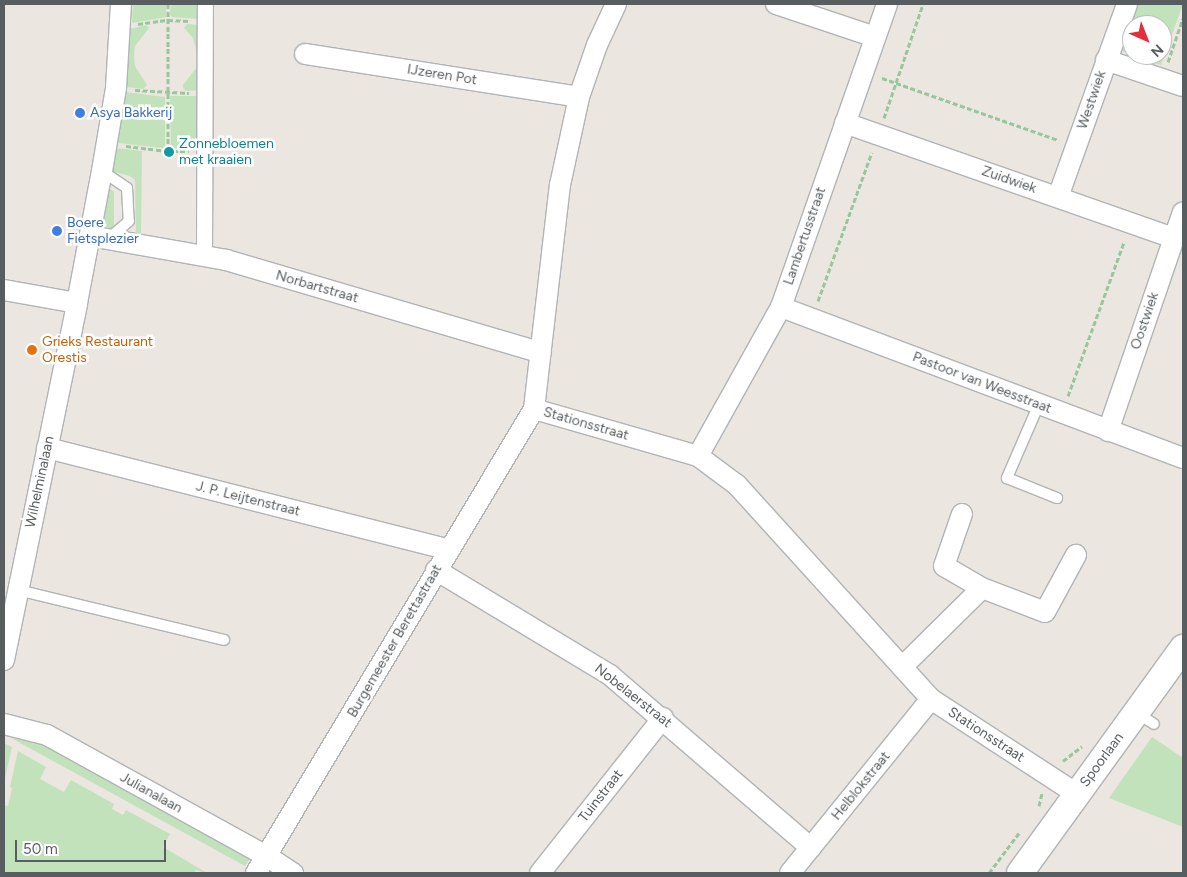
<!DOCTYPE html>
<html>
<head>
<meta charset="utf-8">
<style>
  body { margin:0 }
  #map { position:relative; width:1187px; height:877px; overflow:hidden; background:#ebe6df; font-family:Figtree,sans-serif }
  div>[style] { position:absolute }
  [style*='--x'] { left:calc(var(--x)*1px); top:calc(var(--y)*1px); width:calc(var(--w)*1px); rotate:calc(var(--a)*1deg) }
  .green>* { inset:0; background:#c2e2bc }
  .path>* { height:3px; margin-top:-1.5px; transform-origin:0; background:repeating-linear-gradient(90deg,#99c79d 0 5px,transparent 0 7.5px) }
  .roads { filter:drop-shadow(1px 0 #b0b4b7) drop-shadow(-1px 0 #b0b4b7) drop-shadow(0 1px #b0b4b7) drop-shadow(0 -1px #b0b4b7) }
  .service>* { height:10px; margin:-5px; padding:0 5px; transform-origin:5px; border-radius:5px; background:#fff }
  .pedestrian>* { height:15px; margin:-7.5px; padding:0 7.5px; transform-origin:7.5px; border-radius:7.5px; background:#fff }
  .minor>* { height:20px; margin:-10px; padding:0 10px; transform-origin:10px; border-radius:10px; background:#fff }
  .tertiary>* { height:26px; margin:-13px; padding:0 13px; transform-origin:13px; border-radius:13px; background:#fff }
  .dots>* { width:14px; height:14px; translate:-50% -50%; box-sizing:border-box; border:2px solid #fff; border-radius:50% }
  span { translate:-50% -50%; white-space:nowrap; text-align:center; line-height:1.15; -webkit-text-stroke:5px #fff; paint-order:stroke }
  .street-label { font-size:14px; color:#585d60 }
  .shop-label { font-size:14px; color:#366cbe }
  .left { translate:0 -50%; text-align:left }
  .culture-label { font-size:14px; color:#0d838f }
  .food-label { font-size:14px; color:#c56008 }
  .frame { position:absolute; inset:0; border:5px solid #585d60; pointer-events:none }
  .north { position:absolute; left:1122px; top:15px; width:50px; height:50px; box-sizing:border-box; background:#fff; border:1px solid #bcbebf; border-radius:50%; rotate:136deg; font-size:14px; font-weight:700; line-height:20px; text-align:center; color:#585d60 }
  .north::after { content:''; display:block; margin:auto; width:18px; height:22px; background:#e12f40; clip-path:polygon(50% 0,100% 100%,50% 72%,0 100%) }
  .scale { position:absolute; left:15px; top:840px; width:151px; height:22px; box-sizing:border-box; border:2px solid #585d60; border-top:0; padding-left:6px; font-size:15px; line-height:18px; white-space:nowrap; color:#585d60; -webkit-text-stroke:4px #fff; paint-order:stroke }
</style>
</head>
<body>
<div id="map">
  <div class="green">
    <div style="clip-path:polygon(133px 4px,166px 4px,166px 17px,132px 23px)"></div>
    <div style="clip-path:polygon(171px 4px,200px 4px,200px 19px,173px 17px,170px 15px)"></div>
    <div style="clip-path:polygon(1135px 4px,1183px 4px,1161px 65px,1133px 55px,1162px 55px,1162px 25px,1132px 25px,1132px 55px,1122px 51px,1121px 45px)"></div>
    <div style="clip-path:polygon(187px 24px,201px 25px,201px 90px,186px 91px,183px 88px,183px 85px,197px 67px,198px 57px,193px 38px,184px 28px)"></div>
    <div style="clip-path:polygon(146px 25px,149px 28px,135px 46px,134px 56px,135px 66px,147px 85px,143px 89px,126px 87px,130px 29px)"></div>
    <div style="clip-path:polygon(125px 92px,165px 97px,165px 146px,163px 148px,118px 143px)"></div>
    <div style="clip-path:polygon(170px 96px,200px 96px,200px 148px,174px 149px,171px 146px)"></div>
    <div style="clip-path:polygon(115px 148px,142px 151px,141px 237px,136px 236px,135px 180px,130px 176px,111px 171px)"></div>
    <div style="clip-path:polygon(108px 187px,114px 192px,114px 228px,109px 230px,102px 220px)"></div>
    <div style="clip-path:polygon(1152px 737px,1183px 758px,1183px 827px,1109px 798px)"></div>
    <div style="clip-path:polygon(11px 738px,44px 745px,250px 859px,245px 866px)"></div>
    <div style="clip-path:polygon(4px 743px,12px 747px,4px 783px)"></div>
    <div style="clip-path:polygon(18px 751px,46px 767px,40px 779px,64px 792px,71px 780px,114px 804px,112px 809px,123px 815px,126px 810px,170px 834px,163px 847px,207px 873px,196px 870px,194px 873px,4px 873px,4px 805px,8px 806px,12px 788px,10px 787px)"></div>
  </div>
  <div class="path">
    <div style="--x:168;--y:4;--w:143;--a:90"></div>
    <div style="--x:168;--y:147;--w:6;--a:129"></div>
    <div style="--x:164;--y:152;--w:6;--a:39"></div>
    <div style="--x:169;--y:156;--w:6;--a:-51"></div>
    <div style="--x:173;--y:151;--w:6;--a:-141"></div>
    <div style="--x:138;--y:24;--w:30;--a:-8"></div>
    <div style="--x:168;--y:20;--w:21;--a:3"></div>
    <div style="--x:1168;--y:62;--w:46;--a:-71.2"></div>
    <div style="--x:882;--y:78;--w:187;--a:19.4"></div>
    <div style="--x:135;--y:90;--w:54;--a:3.2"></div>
    <div style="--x:884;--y:118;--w:120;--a:-71.1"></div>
    <div style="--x:126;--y:146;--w:39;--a:7"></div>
    <div style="--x:173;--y:151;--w:16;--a:0"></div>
    <div style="--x:818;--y:301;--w:158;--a:-70.1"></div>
    <div style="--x:1068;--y:396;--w:164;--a:-70"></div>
    <div style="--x:1063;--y:761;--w:24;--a:-38"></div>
    <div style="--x:1039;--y:806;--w:13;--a:-77"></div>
    <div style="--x:989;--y:873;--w:50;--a:-53.1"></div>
  </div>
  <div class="roads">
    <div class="service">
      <div style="--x:102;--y:171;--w:30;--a:34"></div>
      <div style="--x:127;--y:188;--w:33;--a:87"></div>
      <div style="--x:129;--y:221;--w:28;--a:139"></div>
      <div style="--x:1039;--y:404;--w:81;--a:113.4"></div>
      <div style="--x:1007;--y:478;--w:54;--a:21.8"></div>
      <div style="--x:18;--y:590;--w:212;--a:13.6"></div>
      <div style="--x:1137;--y:713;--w:20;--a:33"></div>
    </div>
    <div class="pedestrian">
      <div style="--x:204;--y:256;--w:252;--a:-89.8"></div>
    </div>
    <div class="minor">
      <div style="--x:776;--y:4;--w:104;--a:18.4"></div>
      <div style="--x:305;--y:54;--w:277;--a:8.9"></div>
      <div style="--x:1106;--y:60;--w:81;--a:18.7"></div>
      <div style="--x:845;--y:123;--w:349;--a:19.3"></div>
      <div style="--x:1058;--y:197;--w:205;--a:-70.3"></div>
      <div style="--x:90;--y:236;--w:138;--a:10"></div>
      <div style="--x:226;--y:260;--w:328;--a:16.4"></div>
      <div style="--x:4;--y:290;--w:74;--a:10.1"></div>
      <div style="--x:781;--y:307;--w:429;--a:20.6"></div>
      <div style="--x:534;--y:409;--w:171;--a:16"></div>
      <div style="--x:698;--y:456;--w:49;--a:36.6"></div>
      <div style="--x:737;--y:485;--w:289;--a:47.8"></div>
      <div style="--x:931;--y:699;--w:174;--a:33.1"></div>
      <div style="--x:1108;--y:431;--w:231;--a:-71.1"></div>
      <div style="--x:47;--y:448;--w:415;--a:14.2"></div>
      <div style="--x:698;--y:456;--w:171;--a:-60.9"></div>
      <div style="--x:781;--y:307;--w:321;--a:-70.7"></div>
      <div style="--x:962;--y:514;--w:55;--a:109.1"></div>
      <div style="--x:944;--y:566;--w:44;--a:30.1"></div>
      <div style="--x:982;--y:588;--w:67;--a:20.9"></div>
      <div style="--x:1045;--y:612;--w:65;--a:-61.5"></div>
      <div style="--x:436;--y:570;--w:203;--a:31.1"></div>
      <div style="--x:610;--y:675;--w:265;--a:40.7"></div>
      <div style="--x:4;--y:660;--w:364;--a:-78.4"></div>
      <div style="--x:77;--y:303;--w:134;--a:-79.3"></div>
      <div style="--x:102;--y:171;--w:84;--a:-80.4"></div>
      <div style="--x:116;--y:88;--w:84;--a:-86.6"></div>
      <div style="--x:902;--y:667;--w:112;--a:-44.6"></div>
      <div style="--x:4;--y:724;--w:44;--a:14.3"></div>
      <div style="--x:47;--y:735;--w:252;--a:28.9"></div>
      <div style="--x:268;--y:857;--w:30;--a:33"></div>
      <div style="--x:256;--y:873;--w:541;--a:-59.07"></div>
      <div style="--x:534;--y:409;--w:226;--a:-83.4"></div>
      <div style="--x:560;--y:185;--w:90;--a:-77.8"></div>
      <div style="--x:579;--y:97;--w:55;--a:-70.9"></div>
      <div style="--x:597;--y:45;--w:45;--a:-65.1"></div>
      <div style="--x:540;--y:873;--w:198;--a:-51.6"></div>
      <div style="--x:790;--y:873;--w:224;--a:-51"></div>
    </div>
    <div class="tertiary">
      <div style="--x:1020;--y:873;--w:278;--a:-54.1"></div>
    </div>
  </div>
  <div class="dots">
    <div style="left:80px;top:113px;background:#3f7fe0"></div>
    <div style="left:169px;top:152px;background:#0f9aa8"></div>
    <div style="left:57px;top:231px;background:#3f7fe0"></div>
    <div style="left:32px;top:350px;background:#e8710a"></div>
  </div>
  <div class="street-label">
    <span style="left:442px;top:75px;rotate:9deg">IJzeren Pot</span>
    <span style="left:1092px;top:100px;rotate:-71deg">Westwiek</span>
    <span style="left:1009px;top:180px;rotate:19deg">Zuidwiek</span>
    <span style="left:805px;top:236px;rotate:-71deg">Lambertusstraat</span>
    <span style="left:317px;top:287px;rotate:16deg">Norbartstraat</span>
    <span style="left:1145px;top:321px;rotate:-71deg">Oostwiek</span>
    <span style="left:982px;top:383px;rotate:21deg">Pastoor van Weesstraat</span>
    <span style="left:586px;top:424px;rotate:16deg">Stationsstraat</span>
    <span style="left:40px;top:482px;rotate:-78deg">Wilhelminalaan</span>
    <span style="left:248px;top:499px;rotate:14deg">J. P. Leijtenstraat</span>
    <span style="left:395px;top:641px;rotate:-60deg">Burgemeester Berettastraat</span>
    <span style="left:633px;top:696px;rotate:38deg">Nobelaerstraat</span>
    <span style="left:986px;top:735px;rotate:33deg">Stationsstraat</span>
    <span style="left:1102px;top:760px;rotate:-54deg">Spoorlaan</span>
    <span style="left:861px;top:786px;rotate:-51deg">Helblokstraat</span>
    <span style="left:151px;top:793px;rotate:29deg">Julianalaan</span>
    <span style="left:601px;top:796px;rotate:-52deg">Tuinstraat</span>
  </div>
  <div class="shop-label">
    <span class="left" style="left:90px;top:113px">Asya Bakkerij</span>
    <span class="left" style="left:67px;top:231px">Boere<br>Fietsplezier</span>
  </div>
  <div class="culture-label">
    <span class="left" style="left:179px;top:152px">Zonnebloemen<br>met kraaien</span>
  </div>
  <div class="food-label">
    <span class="left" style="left:42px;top:350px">Grieks Restaurant<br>Orestis</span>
  </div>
  <div class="frame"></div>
  <div class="north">N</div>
  <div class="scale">50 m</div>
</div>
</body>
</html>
